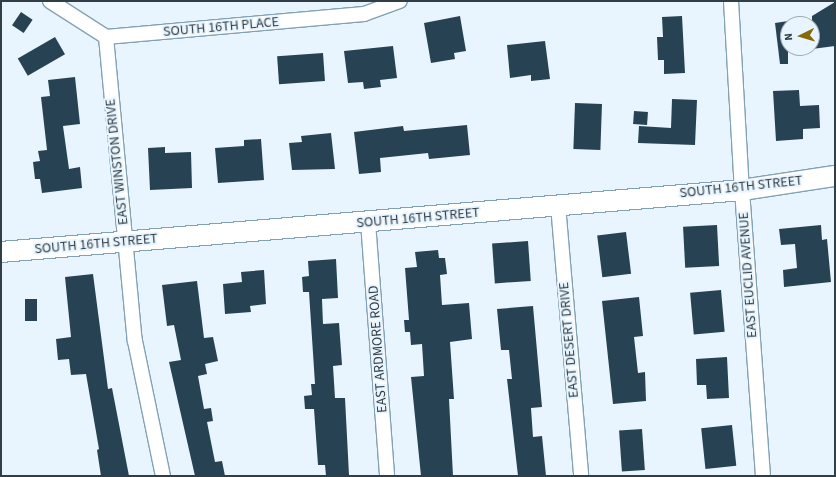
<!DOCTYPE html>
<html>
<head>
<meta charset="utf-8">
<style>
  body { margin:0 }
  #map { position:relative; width:836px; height:477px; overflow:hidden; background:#e9f5fe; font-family:"Source Sans 3",sans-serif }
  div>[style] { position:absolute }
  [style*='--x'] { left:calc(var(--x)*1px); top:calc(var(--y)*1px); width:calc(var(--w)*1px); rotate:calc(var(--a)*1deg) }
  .building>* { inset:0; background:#274353; transform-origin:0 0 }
  .roads { filter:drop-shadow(1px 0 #83a1b4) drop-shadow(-1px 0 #83a1b4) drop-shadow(0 1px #83a1b4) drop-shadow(0 -1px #83a1b4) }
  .minor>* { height:14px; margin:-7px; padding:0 7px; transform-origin:7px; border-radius:7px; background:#fff }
  .secondary>* { height:20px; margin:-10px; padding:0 10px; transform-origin:10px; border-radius:10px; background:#fff }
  span { translate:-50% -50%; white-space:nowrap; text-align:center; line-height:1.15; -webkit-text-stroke:4px #e9f5fe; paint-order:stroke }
  .street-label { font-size:14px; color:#313e46 }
  .frame { position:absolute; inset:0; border:2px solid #313e46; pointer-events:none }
  .north { position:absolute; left:780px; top:16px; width:40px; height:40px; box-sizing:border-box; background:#e9f5fe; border:1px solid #9facb4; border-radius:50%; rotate:265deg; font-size:11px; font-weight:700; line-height:16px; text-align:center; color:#313e46 }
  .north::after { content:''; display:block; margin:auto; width:14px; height:18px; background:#876a07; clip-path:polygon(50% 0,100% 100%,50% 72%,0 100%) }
</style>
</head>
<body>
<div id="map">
  <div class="building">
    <div style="clip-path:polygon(835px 2px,835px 46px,812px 49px,812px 16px)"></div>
    <div style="left:21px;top:12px;width:14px;height:16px;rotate:34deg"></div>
    <div style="clip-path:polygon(460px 16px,466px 51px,454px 53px,455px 59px,431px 63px,424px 23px)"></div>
    <div style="clip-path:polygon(682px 16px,685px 73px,664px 74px,664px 60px,658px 60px,657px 37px,663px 37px,662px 17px)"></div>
    <div style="clip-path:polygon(788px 21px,788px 64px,780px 64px,775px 23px)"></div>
    <div style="left:55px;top:37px;width:20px;height:43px;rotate:60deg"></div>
    <div style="clip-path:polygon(545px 41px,550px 79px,531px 81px,531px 75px,510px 78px,507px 45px)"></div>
    <div style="clip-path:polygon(393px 46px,397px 78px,380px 80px,381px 87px,364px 89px,363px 82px,348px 83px,344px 51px)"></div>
    <div style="left:323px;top:53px;width:28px;height:46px;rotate:86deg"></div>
    <div style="clip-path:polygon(75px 77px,80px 124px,63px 126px,69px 169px,80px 167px,82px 188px,42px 193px,40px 179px,35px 179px,33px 162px,40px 161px,38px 151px,47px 150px,41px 97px,50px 96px,48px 80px)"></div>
    <div style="clip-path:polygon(799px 90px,800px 106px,819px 105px,820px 128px,803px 129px,803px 139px,776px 141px,773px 91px)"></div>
    <div style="clip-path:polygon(672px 99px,697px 100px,695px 145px,638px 143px,639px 126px,671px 128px)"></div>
    <div style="left:575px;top:103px;width:27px;height:46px;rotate:2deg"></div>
    <div style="left:634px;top:111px;width:14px;height:13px;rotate:4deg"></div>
    <div style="clip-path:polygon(467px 125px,470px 155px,429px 159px,428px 153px,380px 158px,381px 172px,359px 174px,354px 132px,403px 126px,404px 131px)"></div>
    <div style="clip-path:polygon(331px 133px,335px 169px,292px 170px,289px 143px,302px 142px,301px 136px)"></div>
    <div style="clip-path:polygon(261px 139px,264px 180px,218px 183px,215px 148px,244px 146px,244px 140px)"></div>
    <div style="clip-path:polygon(165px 147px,165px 153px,191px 152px,192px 188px,150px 190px,148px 148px)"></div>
    <div style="left:717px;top:225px;width:41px;height:34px;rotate:87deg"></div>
    <div style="clip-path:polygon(821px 225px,822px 240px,827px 239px,831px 282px,784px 287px,783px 270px,797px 268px,795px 244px,781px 245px,779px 229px)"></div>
    <div style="left:626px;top:232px;width:42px;height:29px;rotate:83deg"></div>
    <div style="left:528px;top:241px;width:40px;height:36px;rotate:86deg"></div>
    <div style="clip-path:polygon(438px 250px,439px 258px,445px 258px,447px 274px,440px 275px,442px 305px,469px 303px,472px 339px,450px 342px,454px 399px,449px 399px,453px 476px,421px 476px,411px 377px,424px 376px,422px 344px,411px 345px,410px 332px,405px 332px,404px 320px,409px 320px,405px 268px,417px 267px,415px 252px)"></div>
    <div style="clip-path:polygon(336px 259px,338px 298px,322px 299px,323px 324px,339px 323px,342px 365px,333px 366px,335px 398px,345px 398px,349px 475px,326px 476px,325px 465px,318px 465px,314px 409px,305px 409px,304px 396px,312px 395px,311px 384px,315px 384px,309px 292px,303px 292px,302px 277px,309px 276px,308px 261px)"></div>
    <div style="clip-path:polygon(264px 270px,266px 304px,250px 306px,251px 312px,225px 314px,223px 284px,242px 282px,241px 272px)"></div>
    <div style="clip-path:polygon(93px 274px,108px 389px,112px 388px,129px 476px,101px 476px,97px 450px,99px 449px,86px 374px,71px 375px,69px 359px,58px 360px,56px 339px,71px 337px,65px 277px)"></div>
    <div style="clip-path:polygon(197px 281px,204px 338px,213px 337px,218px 361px,205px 364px,207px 374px,198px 376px,204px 409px,211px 408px,213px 421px,207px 422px,215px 462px,222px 461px,225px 476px,195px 476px,169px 362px,181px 360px,174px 325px,167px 326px,162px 285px)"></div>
    <div style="left:721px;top:290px;width:42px;height:31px;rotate:85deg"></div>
    <div style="clip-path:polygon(639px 297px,643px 336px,634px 337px,638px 373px,645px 372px,646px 401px,613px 404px,602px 301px)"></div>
    <div style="left:25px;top:299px;width:12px;height:22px"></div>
    <div style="clip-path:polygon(533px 306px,542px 407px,531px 408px,533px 437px,542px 436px,546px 476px,518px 476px,507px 379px,512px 379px,509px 350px,501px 350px,497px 309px)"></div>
    <div style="clip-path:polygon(727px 357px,729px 398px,707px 399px,706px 385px,697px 385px,696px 359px)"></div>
    <div style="left:732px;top:425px;width:41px;height:31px;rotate:84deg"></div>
    <div style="left:642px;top:429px;width:41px;height:23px;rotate:86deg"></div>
  </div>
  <div class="roads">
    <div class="minor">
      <div style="--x:50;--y:1;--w:67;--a:32.7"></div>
      <div style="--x:106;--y:37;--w:259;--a:-5.1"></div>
      <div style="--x:364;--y:14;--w:38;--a:-20"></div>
      <div style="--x:731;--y:1;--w:189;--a:86.7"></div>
      <div style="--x:742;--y:190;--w:287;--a:85.8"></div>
      <div style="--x:106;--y:37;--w:305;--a:84.6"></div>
      <div style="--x:135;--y:341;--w:138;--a:78.3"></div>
      <div style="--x:558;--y:205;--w:272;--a:85.1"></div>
      <div style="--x:368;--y:222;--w:255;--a:85.7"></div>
    </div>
    <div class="secondary">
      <div style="--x:1;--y:252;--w:744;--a:-4.78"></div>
      <div style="--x:742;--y:190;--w:94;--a:-8.6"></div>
    </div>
  </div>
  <div class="street-label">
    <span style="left:221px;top:27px;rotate:-5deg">SOUTH 16TH PLACE</span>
    <span style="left:117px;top:162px;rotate:-96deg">EAST WINSTON DRIVE</span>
    <span style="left:741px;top:187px;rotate:-6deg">SOUTH 16TH STREET</span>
    <span style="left:418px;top:218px;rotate:-5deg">SOUTH 16TH STREET</span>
    <span style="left:96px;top:244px;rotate:-5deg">SOUTH 16TH STREET</span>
    <span style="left:748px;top:275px;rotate:-94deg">EAST EUCLID AVENUE</span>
    <span style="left:569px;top:340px;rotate:-95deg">EAST DESERT DRIVE</span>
    <span style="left:378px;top:349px;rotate:-94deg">EAST ARDMORE ROAD</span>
  </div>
  <div class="frame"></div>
  <div class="north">N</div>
</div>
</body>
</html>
